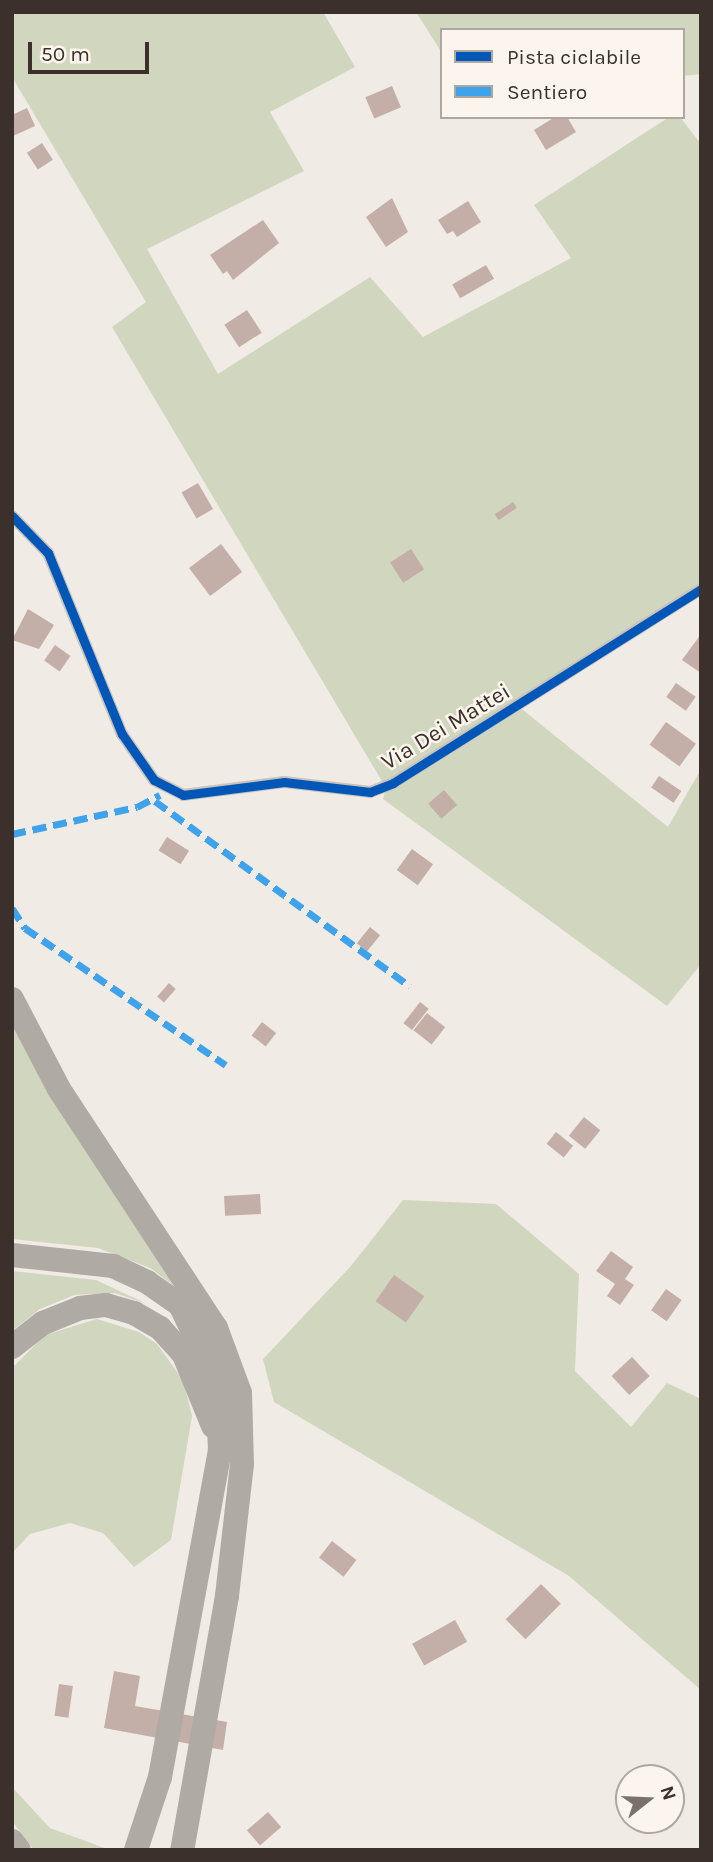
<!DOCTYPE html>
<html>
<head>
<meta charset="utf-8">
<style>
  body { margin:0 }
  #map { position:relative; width:713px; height:1862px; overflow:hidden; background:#f0ebe5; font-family:Karla,sans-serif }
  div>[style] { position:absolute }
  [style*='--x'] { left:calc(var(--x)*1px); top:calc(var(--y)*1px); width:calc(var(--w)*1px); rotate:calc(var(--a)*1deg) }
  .green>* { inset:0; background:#d1d6bf }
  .building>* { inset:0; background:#c3afa7; transform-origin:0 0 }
  .street>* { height:12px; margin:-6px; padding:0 6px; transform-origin:6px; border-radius:6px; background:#c9c3be }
  .highway>* { height:24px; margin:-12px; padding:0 12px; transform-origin:12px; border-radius:12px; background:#afaaa4 }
  .quiet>* { height:7px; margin-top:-3.5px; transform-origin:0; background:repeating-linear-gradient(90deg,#3fa3eb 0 14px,transparent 0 21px) }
  .cycleway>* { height:9px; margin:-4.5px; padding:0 4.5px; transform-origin:4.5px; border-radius:4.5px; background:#0057b8 }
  span { translate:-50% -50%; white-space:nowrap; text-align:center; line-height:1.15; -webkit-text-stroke:5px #fbf5ee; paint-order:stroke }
  .street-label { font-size:23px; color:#3b302b }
  .frame { position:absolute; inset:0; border:14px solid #3b302b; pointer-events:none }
  .legend { position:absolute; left:440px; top:28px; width:245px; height:91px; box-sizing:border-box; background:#fbf5ee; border:2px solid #aea6a0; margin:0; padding:9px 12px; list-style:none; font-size:21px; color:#3b302b }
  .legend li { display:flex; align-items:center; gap:14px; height:35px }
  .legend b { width:35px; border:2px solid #aea6a0 }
  .north { position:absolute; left:615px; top:1764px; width:70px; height:70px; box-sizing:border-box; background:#fbf5ee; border:2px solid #aea6a0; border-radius:50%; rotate:72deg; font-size:19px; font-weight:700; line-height:28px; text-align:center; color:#3b302b }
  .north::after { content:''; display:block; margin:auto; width:24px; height:32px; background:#7a716c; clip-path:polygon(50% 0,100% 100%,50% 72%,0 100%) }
  .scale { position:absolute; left:28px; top:42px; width:121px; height:32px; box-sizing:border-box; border:4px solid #3b302b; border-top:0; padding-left:9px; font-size:21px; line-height:24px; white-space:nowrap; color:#3b302b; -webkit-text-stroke:5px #fbf5ee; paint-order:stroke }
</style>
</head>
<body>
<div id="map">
  <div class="green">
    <div style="clip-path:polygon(12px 12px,323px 12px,355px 67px,270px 112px,304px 171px,147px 249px,218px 374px,370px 277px,423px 337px,571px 258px,534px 205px,669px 117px,680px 117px,701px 144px,701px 589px,518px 706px,668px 827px,701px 769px,701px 964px,667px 1006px,383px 799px,386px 788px,112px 327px,146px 302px,12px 77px)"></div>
    <div style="clip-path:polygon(416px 12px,701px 12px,701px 74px,683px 76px,683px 30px,442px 30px,442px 53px)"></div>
    <div style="clip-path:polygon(12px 1010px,176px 1287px,150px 1268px,98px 1248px,12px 1239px)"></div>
    <div style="clip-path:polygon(403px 1200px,496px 1204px,579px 1274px,575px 1371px,631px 1427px,667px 1383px,701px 1399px,701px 1690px,569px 1576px,274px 1402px,263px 1359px,351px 1266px)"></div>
    <div style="clip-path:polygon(12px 1271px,96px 1280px,147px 1304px,115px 1293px,74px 1295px,40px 1309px,12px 1331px)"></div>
    <div style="clip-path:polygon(97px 1319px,139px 1332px,157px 1344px,183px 1380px,192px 1416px,171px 1540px,134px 1567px,103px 1533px,70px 1523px,30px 1534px,12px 1553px,12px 1368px,45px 1335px)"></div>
    <div style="clip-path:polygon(12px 1787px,50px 1828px,110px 1850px,34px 1850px,12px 1821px)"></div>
  </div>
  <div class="building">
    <div style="left:392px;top:86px;width:23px;height:29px;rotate:67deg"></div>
    <div style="clip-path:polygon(27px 108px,35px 126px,13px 136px,12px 115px)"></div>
    <div style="clip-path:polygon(555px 117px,567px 117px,576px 132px,546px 150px,534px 130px)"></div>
    <div style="left:42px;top:143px;width:20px;height:18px;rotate:57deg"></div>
    <div style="clip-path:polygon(392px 198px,408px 232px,386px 247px,366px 217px)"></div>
    <div style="clip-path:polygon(468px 201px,481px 222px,457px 237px,453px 231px,447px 234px,438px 220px)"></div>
    <div style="clip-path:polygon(263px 220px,279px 243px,233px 280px,227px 271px,223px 274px,210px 255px)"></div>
    <div style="left:486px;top:265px;width:16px;height:39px;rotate:60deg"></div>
    <div style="left:247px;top:310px;width:27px;height:27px;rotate:57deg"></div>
    <div style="left:198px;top:483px;width:30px;height:19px;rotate:60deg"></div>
    <div style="left:513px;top:502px;width:7px;height:22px;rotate:56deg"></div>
    <div style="left:221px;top:544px;width:35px;height:40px;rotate:53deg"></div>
    <div style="left:411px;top:549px;width:24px;height:25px;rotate:57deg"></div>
    <div style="clip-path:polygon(28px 609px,54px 625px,39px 649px,12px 640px)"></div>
    <div style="clip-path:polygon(701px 634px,701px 673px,682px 660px)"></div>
    <div style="left:55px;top:645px;width:19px;height:19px;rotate:35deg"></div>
    <div style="left:676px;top:683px;width:24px;height:17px;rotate:35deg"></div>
    <div style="left:666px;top:722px;width:37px;height:28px;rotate:36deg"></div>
    <div style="left:659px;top:776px;width:27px;height:14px;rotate:34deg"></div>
    <div style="left:444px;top:790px;width:20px;height:21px;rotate:49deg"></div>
    <div style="left:167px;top:837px;width:26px;height:16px;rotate:32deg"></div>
    <div style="left:412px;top:849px;width:26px;height:26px;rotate:36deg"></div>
    <div style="left:370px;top:927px;width:13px;height:21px;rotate:39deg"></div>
    <div style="left:169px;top:983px;width:9px;height:18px;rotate:41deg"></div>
    <div style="left:420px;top:1002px;width:11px;height:27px;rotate:38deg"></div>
    <div style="left:427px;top:1013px;width:23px;height:22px;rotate:38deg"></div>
    <div style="left:262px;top:1022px;width:18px;height:17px;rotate:38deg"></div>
    <div style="left:584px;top:1117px;width:21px;height:24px;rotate:39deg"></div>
    <div style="left:556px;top:1132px;width:22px;height:15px;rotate:39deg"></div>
    <div style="left:260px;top:1194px;width:20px;height:36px;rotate:87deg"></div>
    <div style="clip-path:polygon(611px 1251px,633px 1267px,625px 1279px,634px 1285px,620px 1305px,607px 1296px,615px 1284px,596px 1271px)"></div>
    <div style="left:394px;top:1275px;width:37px;height:32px;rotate:35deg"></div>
    <div style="left:666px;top:1289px;width:19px;height:26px;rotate:35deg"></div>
    <div style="left:632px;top:1357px;width:26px;height:28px;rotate:47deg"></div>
    <div style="left:332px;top:1541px;width:31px;height:21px;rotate:38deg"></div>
    <div style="left:541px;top:1584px;width:28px;height:50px;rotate:45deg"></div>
    <div style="left:455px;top:1620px;width:25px;height:49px;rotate:61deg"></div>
    <div style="clip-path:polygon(114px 1671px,140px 1676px,135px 1706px,227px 1722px,223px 1750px,104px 1728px)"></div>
    <div style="left:59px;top:1684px;width:14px;height:32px;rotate:8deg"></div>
    <div style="left:268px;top:1812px;width:20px;height:28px;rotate:49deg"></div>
  </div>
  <div class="street">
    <div style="--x:12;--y:516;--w:52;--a:45.8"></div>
    <div style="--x:48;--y:553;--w:196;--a:67.8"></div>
    <div style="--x:122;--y:734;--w:56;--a:55.2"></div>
    <div style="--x:154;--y:780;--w:33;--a:27"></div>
    <div style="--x:183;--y:795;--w:102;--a:-7.3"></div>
    <div style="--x:284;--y:782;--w:87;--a:6.6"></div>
    <div style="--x:370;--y:792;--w:25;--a:-21"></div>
    <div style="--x:393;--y:783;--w:364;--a:-32.2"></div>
  </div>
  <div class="highway">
    <div style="--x:12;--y:999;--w:102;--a:62.4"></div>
    <div style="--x:59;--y:1089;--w:286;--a:56.7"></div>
    <div style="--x:216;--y:1328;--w:69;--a:69.7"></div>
    <div style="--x:240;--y:1393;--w:71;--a:88.4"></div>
    <div style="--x:242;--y:1464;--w:133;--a:96.5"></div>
    <div style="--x:227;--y:1596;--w:258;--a:100"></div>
    <div style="--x:12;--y:1255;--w:102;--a:6.2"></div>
    <div style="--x:113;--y:1266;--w:38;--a:25"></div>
    <div style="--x:147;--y:1282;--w:56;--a:34.8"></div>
    <div style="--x:12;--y:1347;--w:39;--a:-38"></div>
    <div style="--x:43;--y:1323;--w:40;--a:-22"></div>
    <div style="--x:80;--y:1308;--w:26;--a:-7"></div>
    <div style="--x:106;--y:1305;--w:29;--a:16"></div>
    <div style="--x:134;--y:1313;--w:30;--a:30"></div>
    <div style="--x:160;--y:1328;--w:36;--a:48"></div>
    <div style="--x:184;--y:1355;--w:77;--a:67.8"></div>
    <div style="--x:12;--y:1841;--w:11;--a:52"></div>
    <div style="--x:136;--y:1850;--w:77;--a:-71.8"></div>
    <div style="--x:160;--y:1777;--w:332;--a:-79.6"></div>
    <div style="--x:220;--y:1450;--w:68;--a:-92.5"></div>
    <div style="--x:217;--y:1382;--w:83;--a:-115.6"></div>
  </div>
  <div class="quiet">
    <div style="--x:155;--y:801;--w:315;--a:36"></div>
    <div style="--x:12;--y:834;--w:128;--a:-12.2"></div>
    <div style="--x:137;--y:807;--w:26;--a:-28"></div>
    <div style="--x:12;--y:908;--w:24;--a:57"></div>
    <div style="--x:25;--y:928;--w:243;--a:34.3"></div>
  </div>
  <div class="cycleway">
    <div style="--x:12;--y:516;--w:52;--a:45.8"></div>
    <div style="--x:48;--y:553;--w:196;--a:67.8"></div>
    <div style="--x:122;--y:734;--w:56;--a:55.2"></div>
    <div style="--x:154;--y:780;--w:33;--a:27"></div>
    <div style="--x:183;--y:795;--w:102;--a:-7.3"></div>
    <div style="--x:284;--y:782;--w:87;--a:6.6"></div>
    <div style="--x:370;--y:792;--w:25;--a:-21"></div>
    <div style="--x:393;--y:783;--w:364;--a:-32.2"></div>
  </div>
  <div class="street-label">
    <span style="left:446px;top:727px;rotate:-31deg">Via Dei Mattei</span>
  </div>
  <div class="frame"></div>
  <ul class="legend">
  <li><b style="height:9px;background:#0057b8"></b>Pista ciclabile</li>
  <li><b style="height:9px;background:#3fa3eb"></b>Sentiero</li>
  </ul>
  <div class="north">N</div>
  <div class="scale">50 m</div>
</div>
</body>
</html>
